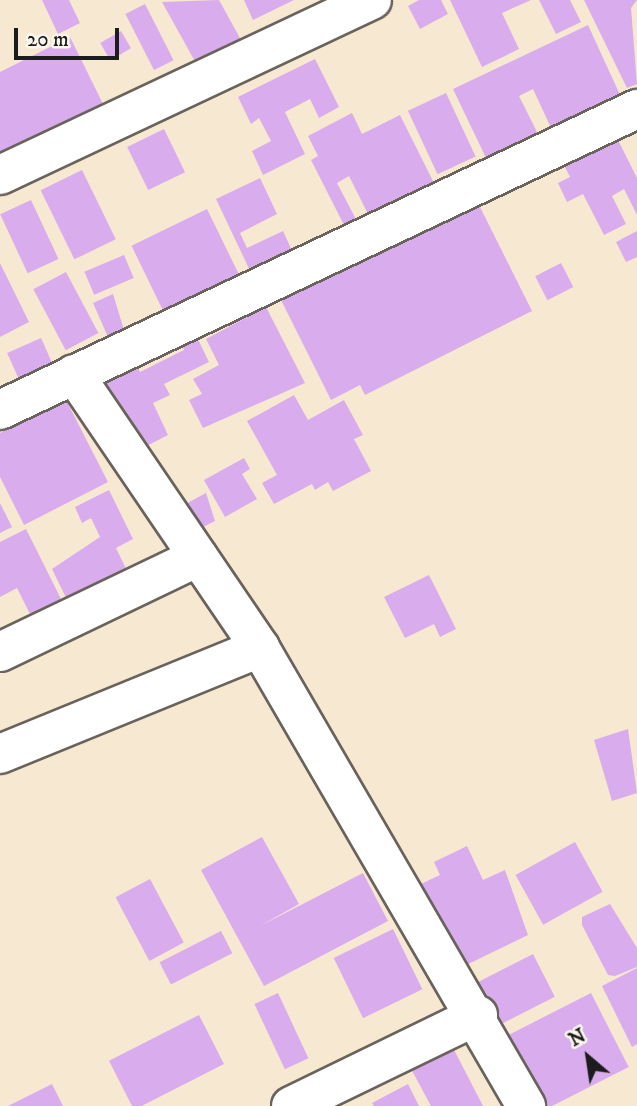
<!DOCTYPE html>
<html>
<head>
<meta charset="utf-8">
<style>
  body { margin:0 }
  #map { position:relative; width:637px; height:1106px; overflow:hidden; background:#f7e8d2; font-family:"IM FELL DW Pica",serif }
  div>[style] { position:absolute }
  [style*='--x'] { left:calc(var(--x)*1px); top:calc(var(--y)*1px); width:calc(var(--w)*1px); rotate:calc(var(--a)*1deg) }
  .building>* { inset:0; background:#d9aced; transform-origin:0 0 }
  .roads { filter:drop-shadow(2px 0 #69635c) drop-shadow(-2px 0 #69635c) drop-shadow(0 2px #69635c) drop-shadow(0 -2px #69635c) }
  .minor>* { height:38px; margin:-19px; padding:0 19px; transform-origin:19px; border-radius:19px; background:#fff }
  span { translate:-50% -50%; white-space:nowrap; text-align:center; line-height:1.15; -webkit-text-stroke:6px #fbf7ec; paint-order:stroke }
  .north { position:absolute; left:553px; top:1022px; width:70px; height:70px; -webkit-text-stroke:5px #fbf7ec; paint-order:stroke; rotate:331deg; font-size:19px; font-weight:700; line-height:28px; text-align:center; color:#1c1c1c }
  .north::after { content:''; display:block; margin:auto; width:24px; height:32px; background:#1c1c1c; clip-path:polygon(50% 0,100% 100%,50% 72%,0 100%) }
  .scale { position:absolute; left:14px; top:28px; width:105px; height:32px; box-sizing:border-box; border:4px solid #1c1c1c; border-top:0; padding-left:9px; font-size:21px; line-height:24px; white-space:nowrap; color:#1c1c1c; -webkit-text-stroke:5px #fbf7ec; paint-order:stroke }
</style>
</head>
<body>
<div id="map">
  <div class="building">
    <div style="clip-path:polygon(42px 0,69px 0,80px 23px,58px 34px)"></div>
    <div style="clip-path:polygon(219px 0,246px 49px,202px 74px,162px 2px)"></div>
    <div style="clip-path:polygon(244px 0,294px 0,253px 20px)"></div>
    <div style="clip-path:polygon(419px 0,441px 0,448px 14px,420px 29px,408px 6px)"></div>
    <div style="clip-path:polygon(450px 0,531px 0,502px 13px,519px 49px,482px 67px)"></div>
    <div style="clip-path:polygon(539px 0,570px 0,581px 22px,556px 34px)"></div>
    <div style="clip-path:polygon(584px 0,637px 0,631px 8px,637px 84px,627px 88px)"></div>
    <div style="left:145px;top:4px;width:63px;height:22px;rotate:63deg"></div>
    <div style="clip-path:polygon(588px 25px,621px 97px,552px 130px,533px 89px,519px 96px,539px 136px,487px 160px,453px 89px)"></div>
    <div style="left:121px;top:31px;width:20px;height:24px;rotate:60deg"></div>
    <div style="clip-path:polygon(70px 37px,105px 108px,0 161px,0 72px)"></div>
    <div style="clip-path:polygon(315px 59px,339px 107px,319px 118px,310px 99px,285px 112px,305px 154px,263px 175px,252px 151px,271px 141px,259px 118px,251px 124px,238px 97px)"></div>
    <div style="left:446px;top:93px;width:70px;height:42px;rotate:65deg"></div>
    <div style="clip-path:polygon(352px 113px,362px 134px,400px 115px,436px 187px,371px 220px,349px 176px,337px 183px,359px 225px,347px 231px,311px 160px,318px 156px,308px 136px)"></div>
    <div style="left:164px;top:129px;width:48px;height:41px;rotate:64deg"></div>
    <div style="clip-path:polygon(617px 138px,637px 178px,637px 215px,624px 189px,612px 196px,626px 224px,604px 235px,583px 194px,567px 202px,558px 183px,570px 177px,564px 165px)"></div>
    <div style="left:82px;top:170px;width:77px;height:46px;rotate:64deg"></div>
    <div style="clip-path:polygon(260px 178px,277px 214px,240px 233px,247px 248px,283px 231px,294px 255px,252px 275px,216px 199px)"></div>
    <div style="clip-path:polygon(475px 197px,532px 311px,365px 395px,360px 385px,331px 400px,279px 296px)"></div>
    <div style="left:31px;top:200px;width:65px;height:34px;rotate:65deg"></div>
    <div style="left:207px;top:209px;width:76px;height:84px;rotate:64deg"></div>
    <div style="clip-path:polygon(637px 231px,637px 257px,626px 262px,616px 242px)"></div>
    <div style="left:124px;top:255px;width:25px;height:43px;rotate:67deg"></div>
    <div style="clip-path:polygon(0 263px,29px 322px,0 337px)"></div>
    <div style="left:561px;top:263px;width:27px;height:29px;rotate:63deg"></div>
    <div style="left:66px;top:272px;width:69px;height:37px;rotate:62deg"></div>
    <div style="clip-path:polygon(113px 294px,124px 330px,108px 337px,93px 303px)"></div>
    <div style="clip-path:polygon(266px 307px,305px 383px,203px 428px,189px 400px,202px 394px,193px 379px,219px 365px,206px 339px)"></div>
    <div style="clip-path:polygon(193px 329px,209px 362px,164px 384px,170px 395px,153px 403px,168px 435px,131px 454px,93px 375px,132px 356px,140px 372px,184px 350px,178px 336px)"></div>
    <div style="left:41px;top:338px;width:35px;height:37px;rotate:66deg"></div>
    <div style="clip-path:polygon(294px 395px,308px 420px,344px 400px,363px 435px,354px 439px,371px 471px,333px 491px,328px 482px,315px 490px,312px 484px,274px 504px,262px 483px,277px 475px,247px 421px)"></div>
    <div style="clip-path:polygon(66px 400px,108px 482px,24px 525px,0 477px,0 433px)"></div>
    <div style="clip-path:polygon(244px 458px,250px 469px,242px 474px,257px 499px,225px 517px,204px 480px)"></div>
    <div style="clip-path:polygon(109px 490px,133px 539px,116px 548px,131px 579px,71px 608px,52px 569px,100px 537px,91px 518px,82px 523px,75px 507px)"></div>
    <div style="clip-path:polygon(206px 493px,215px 521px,195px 531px,182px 506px)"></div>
    <div style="clip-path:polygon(0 503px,12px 527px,0 533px)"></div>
    <div style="clip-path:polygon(26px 529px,65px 607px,34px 622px,17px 588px,0 597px,0 542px)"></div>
    <div style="clip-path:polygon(429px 575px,456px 629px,440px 637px,434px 624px,405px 638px,384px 597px)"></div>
    <div style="clip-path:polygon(628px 729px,637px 793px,612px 801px,594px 740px)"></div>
    <div style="clip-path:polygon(262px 837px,299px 904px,260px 926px,363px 873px,388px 921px,264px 986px,201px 870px)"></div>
    <div style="left:575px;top:842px;width:57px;height:68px;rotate:61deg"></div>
    <div style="clip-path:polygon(467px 846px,483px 880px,505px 870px,528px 935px,460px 968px,421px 884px,440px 875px,434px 862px)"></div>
    <div style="left:150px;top:879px;width:72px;height:39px;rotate:62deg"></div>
    <div style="clip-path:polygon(610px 904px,637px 948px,637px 967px,615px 976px,608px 975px,582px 925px,582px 917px)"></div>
    <div style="left:393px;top:929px;width:67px;height:66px;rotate:64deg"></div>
    <div style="left:221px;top:931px;width:25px;height:69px;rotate:63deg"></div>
    <div style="left:533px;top:954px;width:48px;height:66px;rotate:63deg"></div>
    <div style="clip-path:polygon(637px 968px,637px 1044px,632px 1047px,602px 986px)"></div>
    <div style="left:278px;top:993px;width:72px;height:26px;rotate:65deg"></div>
    <div style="left:591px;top:993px;width:83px;height:94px;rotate:63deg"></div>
    <div style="left:199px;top:1015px;width:55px;height:101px;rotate:63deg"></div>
    <div style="clip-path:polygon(451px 1044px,483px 1106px,431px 1106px,409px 1065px)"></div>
    <div style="clip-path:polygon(52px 1084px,63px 1106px,8px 1106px)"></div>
    <div style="clip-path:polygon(408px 1084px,419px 1106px,374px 1106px,372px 1103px)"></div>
  </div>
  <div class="roads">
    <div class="minor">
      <div style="--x:0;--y:175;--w:411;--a:-25.2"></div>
      <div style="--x:74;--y:374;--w:331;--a:55.8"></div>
      <div style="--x:260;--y:648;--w:530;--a:59.85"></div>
      <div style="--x:0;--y:410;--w:705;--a:-25.29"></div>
      <div style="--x:0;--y:652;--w:220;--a:-25.6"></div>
      <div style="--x:0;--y:754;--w:281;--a:-22.2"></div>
      <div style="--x:291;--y:1106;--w:208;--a:-25.9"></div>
    </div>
  </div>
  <div class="north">N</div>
  <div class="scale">20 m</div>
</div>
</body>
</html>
